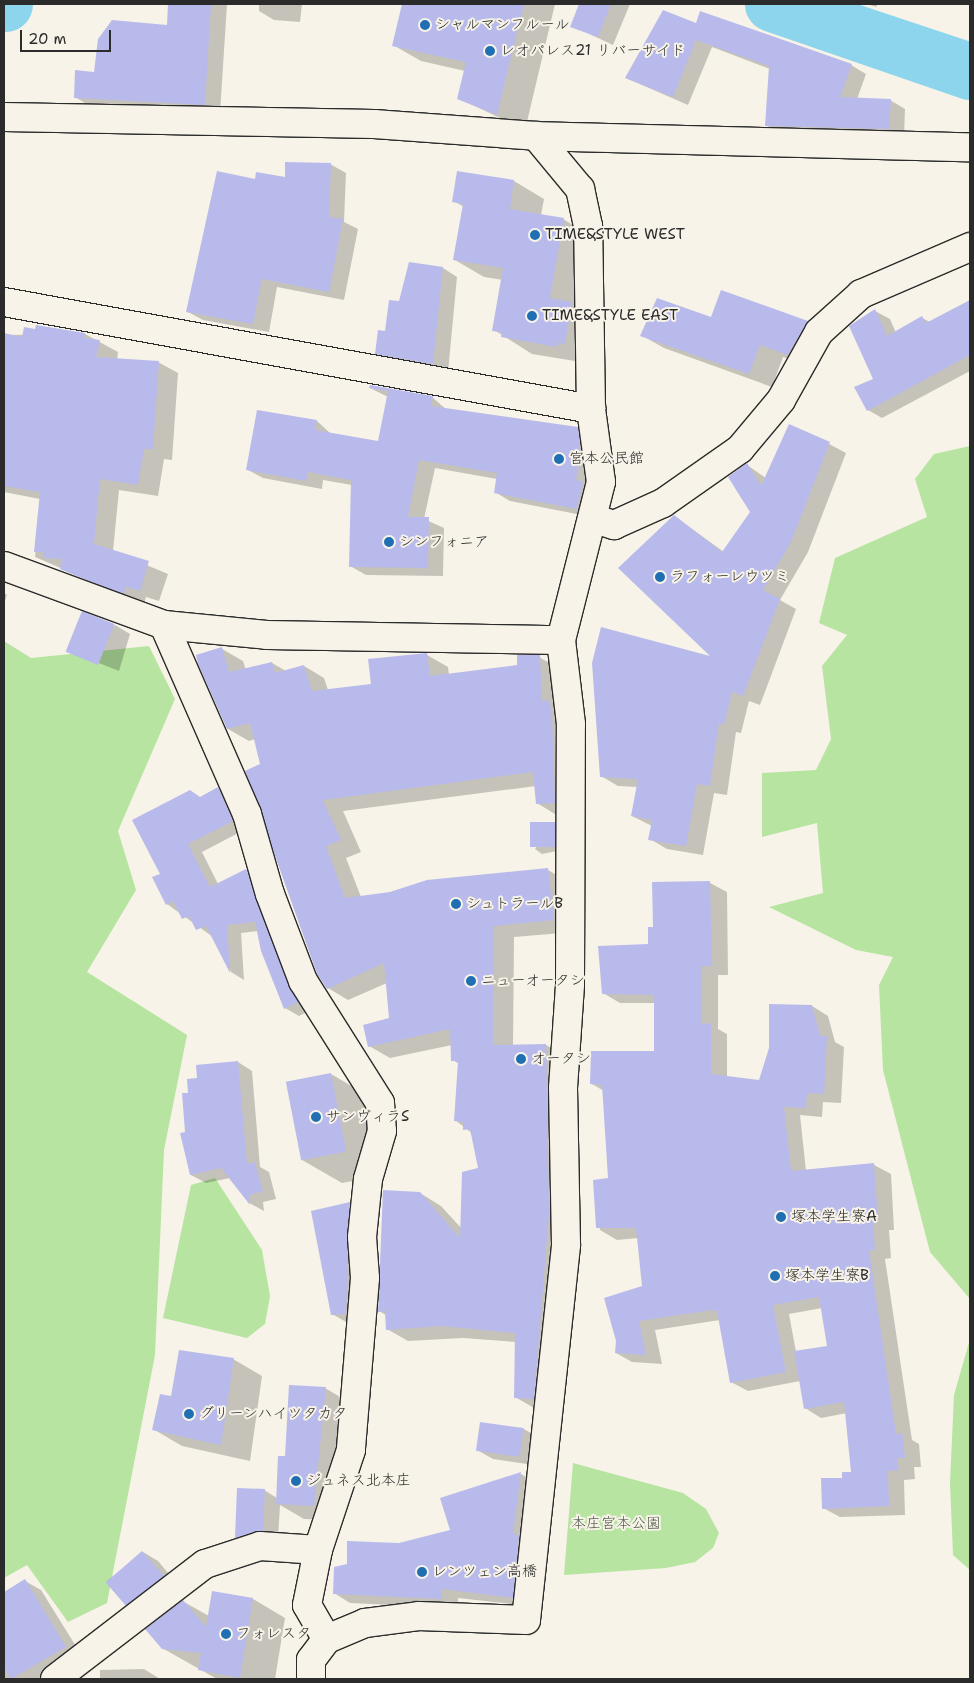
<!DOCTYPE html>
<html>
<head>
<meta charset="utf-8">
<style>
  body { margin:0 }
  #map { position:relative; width:974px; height:1683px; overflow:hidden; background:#f7f3e8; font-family:"Shantell Sans","Klee One",sans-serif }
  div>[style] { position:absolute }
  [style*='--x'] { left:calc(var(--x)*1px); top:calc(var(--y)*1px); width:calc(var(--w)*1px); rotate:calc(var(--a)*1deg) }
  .green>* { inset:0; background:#b7e4a1 }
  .shadow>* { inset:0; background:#0003 }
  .stream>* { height:9px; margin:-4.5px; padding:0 4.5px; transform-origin:4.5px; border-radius:4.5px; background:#8cd5ed }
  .river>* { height:55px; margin:-27.5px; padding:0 27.5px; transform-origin:27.5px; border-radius:27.5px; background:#8cd5ed }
  .building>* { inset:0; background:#b8baec; transform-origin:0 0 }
  .roads { filter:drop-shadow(1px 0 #2b2b2b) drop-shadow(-1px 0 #2b2b2b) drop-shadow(0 1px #2b2b2b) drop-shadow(0 -1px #2b2b2b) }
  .street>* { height:28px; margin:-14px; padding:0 14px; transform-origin:14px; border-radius:14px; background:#f7f3e8 }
  .secondary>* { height:28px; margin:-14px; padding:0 14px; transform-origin:14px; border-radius:14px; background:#f7f3e8 }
  .dots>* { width:14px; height:14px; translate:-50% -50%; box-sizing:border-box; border:2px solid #f7f3e8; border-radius:50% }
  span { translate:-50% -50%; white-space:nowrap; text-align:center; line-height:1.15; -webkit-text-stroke:4px #f7f3e8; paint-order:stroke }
  .poi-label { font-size:15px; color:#2b2b2b }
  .left { translate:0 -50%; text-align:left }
  .park-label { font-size:15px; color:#4e5948 }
  .frame { position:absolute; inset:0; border:5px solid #2b2b2b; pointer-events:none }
  .scale { position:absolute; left:20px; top:30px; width:91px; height:22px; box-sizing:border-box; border:2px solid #2b2b2b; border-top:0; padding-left:6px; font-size:15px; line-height:18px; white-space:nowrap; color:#2b2b2b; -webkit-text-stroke:4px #f7f3e8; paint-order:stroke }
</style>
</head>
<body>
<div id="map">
  <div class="green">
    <div style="clip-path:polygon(970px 446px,970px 1299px,930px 1252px,883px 1070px,879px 985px,893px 957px,856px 950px,769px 907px,823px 893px,817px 823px,762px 837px,762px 773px,816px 770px,831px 739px,822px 666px,847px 635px,819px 623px,835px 558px,927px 517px,915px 479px,934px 454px)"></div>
    <div style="clip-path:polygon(4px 641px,31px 658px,149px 646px,175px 699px,118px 831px,136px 890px,87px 972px,187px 1035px,164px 1150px,155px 1355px,107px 1603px,68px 1622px,27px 1565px,4px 1578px)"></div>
    <div style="clip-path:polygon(215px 1178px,262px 1250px,270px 1296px,265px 1324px,247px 1338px,163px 1318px,191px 1185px)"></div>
    <div style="clip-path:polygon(970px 1339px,970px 1570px,953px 1555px,950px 1483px,954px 1395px)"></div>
    <div style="clip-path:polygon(573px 1463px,683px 1493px,706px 1509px,719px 1533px,713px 1548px,695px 1562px,666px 1568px,564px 1575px)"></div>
  </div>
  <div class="shadow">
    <div style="clip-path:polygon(178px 4px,227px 4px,220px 113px,90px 106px,75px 97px,95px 73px,206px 30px)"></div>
    <div style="clip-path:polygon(259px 4px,302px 4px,300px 22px,274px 20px,259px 11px)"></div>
    <div style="clip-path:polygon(403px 4px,555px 4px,525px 130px,458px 98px,465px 71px,421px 61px,393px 45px)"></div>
    <div style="clip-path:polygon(581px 4px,630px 4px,613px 45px,572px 26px)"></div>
    <div style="clip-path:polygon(867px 4px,878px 4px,876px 7px)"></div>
    <div style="clip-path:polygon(697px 25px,851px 65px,866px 74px,857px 99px,890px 100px,905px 109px,904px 137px,781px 134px,766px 125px,770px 69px,712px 47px,688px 105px,626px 78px)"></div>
    <div style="clip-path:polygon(330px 164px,346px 173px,344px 222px,358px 229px,344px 300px,277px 287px,269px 332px,203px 320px,188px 312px,256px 180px,286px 178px)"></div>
    <div style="clip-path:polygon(458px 173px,514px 181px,544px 199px,541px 215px,563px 219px,593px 237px,587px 363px,532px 354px,494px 330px,503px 280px,484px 277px,455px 260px,464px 207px,454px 201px)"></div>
    <div style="clip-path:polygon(443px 268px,457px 277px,448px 372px,391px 361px,376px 353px,400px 303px)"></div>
    <div style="clip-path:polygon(722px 292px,807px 322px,830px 335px,811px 367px,783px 357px,772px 387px,664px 348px,641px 335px,712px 319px)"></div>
    <div style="clip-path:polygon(970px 301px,970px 371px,882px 418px,868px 410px,874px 380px,875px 311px,890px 319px,896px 333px,922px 318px,930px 322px)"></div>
    <div style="clip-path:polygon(85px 334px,118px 352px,117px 360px,158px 362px,178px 373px,172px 460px,164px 459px,158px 496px,119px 490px,113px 551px,168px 574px,159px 601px,146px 597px,144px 604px,35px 557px,40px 499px,4px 492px,4px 335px)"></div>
    <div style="clip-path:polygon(370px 388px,432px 397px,447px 410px,577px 428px,593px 437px,592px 517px,510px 501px,495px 492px,497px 479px,435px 468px,424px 519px,444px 528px,443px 576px,366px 575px,350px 566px,352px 485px,323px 480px,322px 489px,263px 478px,248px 470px,317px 421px,331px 434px,379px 442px,388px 397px)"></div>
    <div style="clip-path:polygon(829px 444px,846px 453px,808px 552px,780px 600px,796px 609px,760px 705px,749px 701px,741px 733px,736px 732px,727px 795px,714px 793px,703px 855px,667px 849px,650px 839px,652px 826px,632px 816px,638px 787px,618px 786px,601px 776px,715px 659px,674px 516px,724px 552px,752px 512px,747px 465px,766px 478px)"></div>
    <div style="clip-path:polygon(4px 593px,7px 595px,4px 604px)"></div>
    <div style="clip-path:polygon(115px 625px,130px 634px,119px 671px,71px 652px)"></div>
    <div style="clip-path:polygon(222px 649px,243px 661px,246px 670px,272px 663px,286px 671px,304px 666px,324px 678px,328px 690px,372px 685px,427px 655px,448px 667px,449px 675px,518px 666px,539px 657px,560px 669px,576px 813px,555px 801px,573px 814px,558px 816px,537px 803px,536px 786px,343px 811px,361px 852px,346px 858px,361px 897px,548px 870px,569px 882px,574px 932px,514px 937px,513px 1046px,546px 1045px,566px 1057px,569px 1226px,536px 1409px,515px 1397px,516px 1342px,463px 1338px,408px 1341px,387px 1329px,386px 1315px,379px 1311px,420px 1193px,441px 1206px,462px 1229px,480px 1169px,473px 1134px,455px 1120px,459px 1064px,453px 1060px,452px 1045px,390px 1058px,369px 1046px,390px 1019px,387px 983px,348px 1000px,328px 988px,255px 739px,249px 741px,228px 729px)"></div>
    <div style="clip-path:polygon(218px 789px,232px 797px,246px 829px,202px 852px,218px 884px,246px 870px,261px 878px,311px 1010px,299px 1016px,285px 1008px,258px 931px,241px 933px,244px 980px,231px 972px,213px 937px,167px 904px,162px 874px,201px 798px)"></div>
    <div style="clip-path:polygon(555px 823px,562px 827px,562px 850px,542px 854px,535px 849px)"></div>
    <div style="clip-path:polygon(evenodd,710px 883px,727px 892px,728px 975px,718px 975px,718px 1029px,727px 1034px,727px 1077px,759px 1082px,812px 1006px,828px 1016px,835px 1042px,844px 1047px,841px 1103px,823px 1102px,822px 1117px,800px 1115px,806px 1171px,874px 1165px,891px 1174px,894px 1230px,889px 1230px,891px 1258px,885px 1259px,912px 1440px,919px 1444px,921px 1467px,914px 1467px,915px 1479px,904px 1480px,905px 1515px,840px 1517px,823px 1508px,853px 1473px,847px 1413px,821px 1418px,805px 1408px,800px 1381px,748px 1391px,731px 1382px,720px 1320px,655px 1330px,662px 1364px,632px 1362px,616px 1353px,644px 1287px,638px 1238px,617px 1240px,600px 1230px,594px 1181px,610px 1179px,604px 1091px,592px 1084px,655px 1052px,655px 1003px,620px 1003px,603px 993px,649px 945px,654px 928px,653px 884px,710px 883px,822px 1308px,829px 1347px,796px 1352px,789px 1314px,822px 1308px)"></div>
    <div style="clip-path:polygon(238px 1062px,252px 1071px,260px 1167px,269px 1172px,276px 1199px,263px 1202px,264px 1211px,251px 1204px,230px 1178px,206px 1183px,191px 1175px,186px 1133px,190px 1094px,198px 1079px)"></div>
    <div style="clip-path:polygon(331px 1074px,370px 1097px,385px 1175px,342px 1183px,302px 1160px)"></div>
    <div style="clip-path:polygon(350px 1204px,365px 1213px,362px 1322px,348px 1323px,332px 1314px)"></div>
    <div style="clip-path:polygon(233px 1359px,262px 1376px,250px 1461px,182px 1446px,153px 1429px)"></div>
    <div style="clip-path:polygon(325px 1388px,352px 1404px,340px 1520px,304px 1519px,280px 1505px,278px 1539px,252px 1546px,236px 1537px,264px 1490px,277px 1498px,287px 1458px)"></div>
    <div style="clip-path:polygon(481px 1424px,524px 1429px,539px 1438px,534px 1465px,493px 1459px,477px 1450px)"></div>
    <div style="clip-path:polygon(521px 1474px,537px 1483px,529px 1606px,458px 1598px,458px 1608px,350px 1603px,334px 1593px,348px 1565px,452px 1531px)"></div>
    <div style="clip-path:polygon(143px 1552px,158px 1561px,178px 1585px,142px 1613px,126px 1604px,107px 1581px)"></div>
    <div style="clip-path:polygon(25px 1581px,41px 1590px,82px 1656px,45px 1679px,4px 1679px,4px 1593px)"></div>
    <div style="clip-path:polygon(253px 1599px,285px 1618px,275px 1679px,217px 1679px,162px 1648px,184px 1602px,209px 1616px)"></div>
    <div style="clip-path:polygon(144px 1669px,160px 1679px,100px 1679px,100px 1670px)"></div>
  </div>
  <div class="stream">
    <div style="--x:844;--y:4;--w:133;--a:18.4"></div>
  </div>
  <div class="river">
    <div style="--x:4;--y:4;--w:1;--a:0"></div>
    <div style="--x:772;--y:4;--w:209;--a:19"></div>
  </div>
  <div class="building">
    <div style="clip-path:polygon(168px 4px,211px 4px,205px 105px,74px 98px,75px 70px,94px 72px,98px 39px,112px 20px,167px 25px)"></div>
    <div style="clip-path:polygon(402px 4px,524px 4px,497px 115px,457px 99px,466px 62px,392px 46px)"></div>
    <div style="clip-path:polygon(579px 4px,611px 4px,598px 37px,570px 27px)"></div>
    <div style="clip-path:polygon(663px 10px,696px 23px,700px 11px,852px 64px,840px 97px,891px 99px,889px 129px,765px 126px,769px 66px,696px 40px,673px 97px,625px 78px)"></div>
    <div style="clip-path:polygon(285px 162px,331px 163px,329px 217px,343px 219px,329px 292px,262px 279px,253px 324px,186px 312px,217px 171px,255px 179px,256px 172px,285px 177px)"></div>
    <div style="clip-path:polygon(457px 171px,514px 180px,510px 209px,564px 218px,550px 298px,572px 302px,565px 344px,558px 343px,557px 347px,501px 337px,502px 332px,492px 331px,503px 268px,453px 260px,463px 204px,452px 202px)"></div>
    <div style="clip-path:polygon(409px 262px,443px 267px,433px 364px,375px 354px,378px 330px,385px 331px,389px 300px,399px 301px)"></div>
    <div style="clip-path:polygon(721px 290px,808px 321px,788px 355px,760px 345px,749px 374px,640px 336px,657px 298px,711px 317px)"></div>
    <div style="clip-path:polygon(970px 300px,970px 355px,867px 411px,854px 387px,873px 379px,849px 326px,875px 309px,887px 336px,922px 316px,926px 323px)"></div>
    <div style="clip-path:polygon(36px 325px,85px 333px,84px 338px,100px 340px,96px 357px,159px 361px,153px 449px,144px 449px,138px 485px,100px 479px,94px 544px,149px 561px,140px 591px,126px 587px,124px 594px,91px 582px,60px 569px,62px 559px,43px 558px,43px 552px,34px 552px,40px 492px,4px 486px,4px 333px,22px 337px,24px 327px,35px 329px)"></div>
    <div style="clip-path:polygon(370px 385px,433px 396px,431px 406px,578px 427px,581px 454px,576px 480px,583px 482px,577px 509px,494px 493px,497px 473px,419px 460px,408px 517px,429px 517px,428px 568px,349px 567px,351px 480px,308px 472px,306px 481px,246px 470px,257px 410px,317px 420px,315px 430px,378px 441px,388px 391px,369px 388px)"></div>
    <div style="clip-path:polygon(789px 424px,830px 442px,791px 542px,763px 590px,780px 599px,743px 696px,732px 692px,724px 725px,719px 723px,710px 786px,697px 784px,686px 846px,648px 840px,652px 820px,631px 816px,638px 779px,600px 777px,592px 663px,601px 627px,710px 656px,618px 568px,674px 515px,722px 552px,750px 512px,728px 477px,747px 463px,761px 486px)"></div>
    <div style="left:82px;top:611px;width:35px;height:44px;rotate:22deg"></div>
    <div style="clip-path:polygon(222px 647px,229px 672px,272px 662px,275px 673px,304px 665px,312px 691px,371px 684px,368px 659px,427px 653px,430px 676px,517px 665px,517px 655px,540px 655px,542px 701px,549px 700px,552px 714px,555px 803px,536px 804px,533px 772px,323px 800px,341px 840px,326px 846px,345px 898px,390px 892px,427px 880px,548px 868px,554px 920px,494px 926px,493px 1045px,546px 1044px,549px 1214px,534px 1399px,514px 1398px,515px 1333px,441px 1326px,386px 1330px,385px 1311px,378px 1312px,383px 1190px,420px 1192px,460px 1238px,462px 1172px,478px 1168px,470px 1129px,463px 1130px,463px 1122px,454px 1121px,458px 1061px,451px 1061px,450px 1029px,368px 1047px,363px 1025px,389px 1018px,384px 963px,327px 989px,317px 974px,245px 771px,260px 764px,250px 723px,227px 729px,198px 664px,196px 655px)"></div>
    <div style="clip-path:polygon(218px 787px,233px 821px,188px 844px,210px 887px,246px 869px,298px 1002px,284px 1009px,261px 951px,255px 922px,227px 925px,230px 973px,206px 926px,196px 930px,189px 916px,182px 919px,173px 901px,166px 905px,152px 877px,160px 874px,132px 820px,190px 790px,200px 797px)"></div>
    <div style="left:555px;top:822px;width:25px;height:25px;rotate:90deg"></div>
    <div style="clip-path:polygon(710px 881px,712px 966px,702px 966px,702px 1024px,711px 1023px,711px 1074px,759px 1080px,769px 1048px,769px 1004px,812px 1005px,820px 1036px,827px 1036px,824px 1094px,807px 1093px,806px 1108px,784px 1107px,791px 1171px,874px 1163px,878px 1221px,873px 1221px,875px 1250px,869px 1250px,896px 1434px,902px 1433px,905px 1458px,897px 1458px,899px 1470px,888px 1471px,889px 1506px,822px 1509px,821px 1478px,842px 1478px,842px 1472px,851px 1472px,844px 1402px,804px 1409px,794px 1351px,827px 1346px,819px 1297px,773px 1305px,786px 1372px,730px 1383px,717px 1311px,712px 1310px,639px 1321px,646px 1355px,615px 1353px,616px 1341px,604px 1298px,642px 1286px,636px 1228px,596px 1228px,593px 1180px,608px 1178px,602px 1085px,590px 1084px,591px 1051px,654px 1051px,654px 995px,602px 994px,598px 946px,648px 944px,648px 927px,653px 927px,652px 882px)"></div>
    <div style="clip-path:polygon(238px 1061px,247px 1164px,255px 1162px,263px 1191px,249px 1195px,250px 1205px,221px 1168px,190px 1175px,180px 1133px,185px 1132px,182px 1093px,188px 1093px,187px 1079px,197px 1078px,196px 1065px)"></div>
    <div style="left:331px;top:1073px;width:80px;height:46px;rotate:79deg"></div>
    <div style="clip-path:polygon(350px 1202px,346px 1314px,331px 1315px,311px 1211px)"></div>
    <div style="clip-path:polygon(179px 1350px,234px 1358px,221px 1445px,152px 1430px,160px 1394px,171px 1396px)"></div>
    <div style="clip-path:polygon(289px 1385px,326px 1387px,314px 1506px,276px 1504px,278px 1456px,285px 1456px)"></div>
    <div style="left:480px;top:1422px;width:44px;height:29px;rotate:8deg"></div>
    <div style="clip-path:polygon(521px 1472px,513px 1534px,519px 1535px,513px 1598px,442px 1589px,442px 1599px,333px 1594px,334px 1567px,347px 1564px,347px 1541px,399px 1543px,450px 1530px,440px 1498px)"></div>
    <div style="clip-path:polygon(237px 1488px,265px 1489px,263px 1531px,235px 1538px)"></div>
    <div style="left:142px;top:1551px;width:33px;height:48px;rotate:49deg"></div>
    <div style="clip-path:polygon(25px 1579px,66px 1647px,11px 1679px,4px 1667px,4px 1592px)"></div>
    <div style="clip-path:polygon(212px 1591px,253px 1598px,240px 1678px,198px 1670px,201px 1653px,162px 1649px,145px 1629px,183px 1600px,206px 1627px)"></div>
  </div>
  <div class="roads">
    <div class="street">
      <div style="--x:4;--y:117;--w:370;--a:1.1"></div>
      <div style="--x:374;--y:124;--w:162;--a:4.2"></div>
      <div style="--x:536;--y:136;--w:434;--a:1.5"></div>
      <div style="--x:4;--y:302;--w:597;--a:10.33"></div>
      <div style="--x:595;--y:519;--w:20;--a:18"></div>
      <div style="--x:614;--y:525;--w:54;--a:-24.2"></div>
      <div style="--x:663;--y:503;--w:94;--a:-35"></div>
      <div style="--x:740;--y:449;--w:64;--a:-50.1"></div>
      <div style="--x:781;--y:400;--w:78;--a:-60.8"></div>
      <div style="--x:819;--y:332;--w:57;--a:-42.1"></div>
      <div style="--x:861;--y:294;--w:119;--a:-23.3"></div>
      <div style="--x:4;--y:566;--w:171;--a:20.2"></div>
      <div style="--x:164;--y:625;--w:103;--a:5.5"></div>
      <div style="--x:267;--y:635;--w:294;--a:1"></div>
      <div style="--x:561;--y:640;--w:163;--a:-75.8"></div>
      <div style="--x:601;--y:482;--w:74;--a:-97.8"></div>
      <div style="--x:591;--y:409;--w:183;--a:-90.9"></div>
      <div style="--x:588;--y:226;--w:38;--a:-102"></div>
      <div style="--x:580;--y:189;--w:69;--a:-129.7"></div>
      <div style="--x:164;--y:625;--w:206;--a:66.3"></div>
      <div style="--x:247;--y:814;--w:83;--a:74"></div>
      <div style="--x:270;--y:894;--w:93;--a:69.2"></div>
      <div style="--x:303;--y:981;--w:144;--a:57.7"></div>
      <div style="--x:380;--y:1103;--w:28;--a:86"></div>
      <div style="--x:382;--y:1131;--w:50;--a:106.3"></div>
      <div style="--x:368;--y:1179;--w:58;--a:95.9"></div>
      <div style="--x:362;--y:1237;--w:41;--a:85.8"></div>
      <div style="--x:365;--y:1278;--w:173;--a:94.7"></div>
      <div style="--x:351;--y:1450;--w:105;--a:108.3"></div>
      <div style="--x:318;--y:1550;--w:56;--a:101.3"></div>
      <div style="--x:307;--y:1605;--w:39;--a:60"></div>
      <div style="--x:526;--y:1620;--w:378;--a:-83.9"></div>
      <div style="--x:566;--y:1244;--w:156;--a:-91.1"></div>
      <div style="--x:563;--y:1088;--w:104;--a:-86.1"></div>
      <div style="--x:570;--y:984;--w:260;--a:-89.8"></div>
      <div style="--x:571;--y:724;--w:85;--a:-96.8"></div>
      <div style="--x:55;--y:1679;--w:189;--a:-37.5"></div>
      <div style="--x:205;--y:1564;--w:58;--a:-18.1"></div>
      <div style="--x:260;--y:1546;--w:58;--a:3.9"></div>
    </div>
    <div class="secondary">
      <div style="--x:311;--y:1679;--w:19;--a:-90"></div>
      <div style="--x:311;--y:1660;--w:26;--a:-53"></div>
      <div style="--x:327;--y:1639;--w:41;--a:-22.8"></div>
      <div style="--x:365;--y:1623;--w:54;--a:-7.4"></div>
      <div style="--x:419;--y:1616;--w:107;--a:2.1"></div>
    </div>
  </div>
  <div class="dots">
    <div style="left:425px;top:25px;background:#1f6fb2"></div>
    <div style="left:490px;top:51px;background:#1f6fb2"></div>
    <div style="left:535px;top:235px;background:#1f6fb2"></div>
    <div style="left:532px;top:316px;background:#1f6fb2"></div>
    <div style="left:559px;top:459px;background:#1f6fb2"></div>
    <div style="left:389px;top:542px;background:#1f6fb2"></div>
    <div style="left:660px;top:577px;background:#1f6fb2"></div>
    <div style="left:456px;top:904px;background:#1f6fb2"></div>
    <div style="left:471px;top:981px;background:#1f6fb2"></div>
    <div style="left:521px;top:1059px;background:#1f6fb2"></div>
    <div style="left:316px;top:1117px;background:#1f6fb2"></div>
    <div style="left:781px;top:1217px;background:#1f6fb2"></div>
    <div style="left:775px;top:1276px;background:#1f6fb2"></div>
    <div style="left:189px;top:1414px;background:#1f6fb2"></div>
    <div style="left:296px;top:1481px;background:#1f6fb2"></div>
    <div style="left:422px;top:1572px;background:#1f6fb2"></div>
    <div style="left:226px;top:1634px;background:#1f6fb2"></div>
  </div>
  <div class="poi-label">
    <span class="left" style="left:435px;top:25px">シャルマンフルール</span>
    <span class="left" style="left:500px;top:51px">レオパレス21 リバーサイド</span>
    <span class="left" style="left:545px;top:235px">TIME&amp;STYLE WEST</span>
    <span class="left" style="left:542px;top:316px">TIME&amp;STYLE EAST</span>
    <span class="left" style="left:569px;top:459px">宮本公民館</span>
    <span class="left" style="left:399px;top:542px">シンフォニア</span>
    <span class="left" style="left:670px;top:577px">ラフォーレウツミ</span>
    <span class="left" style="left:466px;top:904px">シュトラールB</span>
    <span class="left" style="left:481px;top:981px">ニューオータシ</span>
    <span class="left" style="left:531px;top:1059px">オータシ</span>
    <span class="left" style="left:326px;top:1117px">サンヴィラS</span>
    <span class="left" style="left:791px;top:1217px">塚本学生寮A</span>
    <span class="left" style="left:785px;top:1276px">塚本学生寮B</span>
    <span class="left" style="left:199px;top:1414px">グリーンハイツタカタ</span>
    <span class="left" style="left:306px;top:1481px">ジュネス北本庄</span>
    <span class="left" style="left:432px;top:1572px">レンツェン高橋</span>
    <span class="left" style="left:236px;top:1634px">フォレスタ</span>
  </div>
  <div class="park-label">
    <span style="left:616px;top:1524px">本庄宮本公園</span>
  </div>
  <div class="frame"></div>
  <div class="scale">20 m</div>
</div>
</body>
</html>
